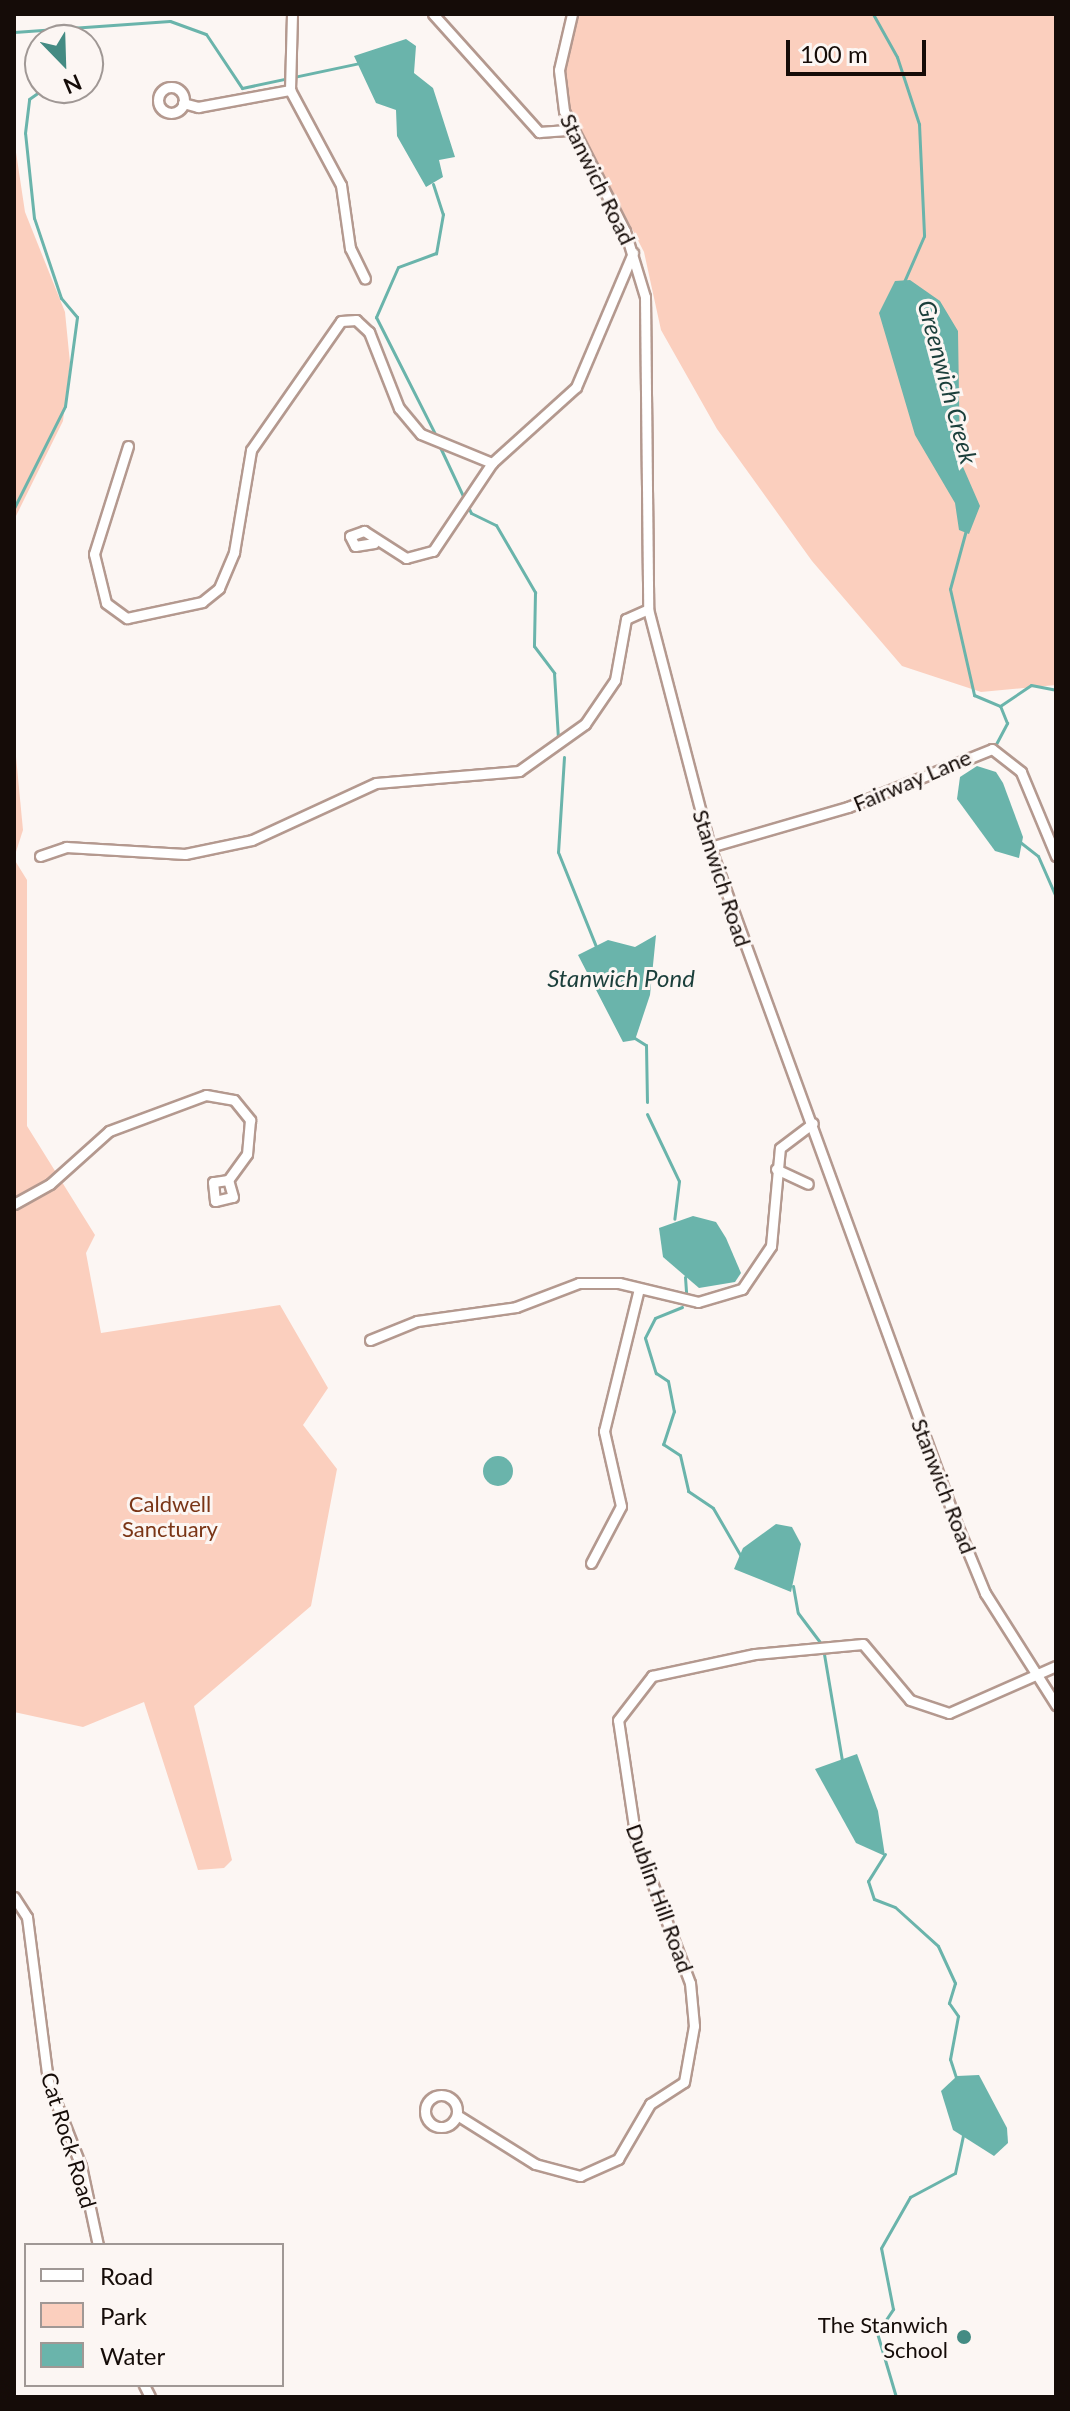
<!DOCTYPE html>
<html>
<head>
<meta charset="utf-8">
<style>
  body { margin:0 }
  #map { position:relative; width:1070px; height:2411px; overflow:hidden; background:#fcf6f3; font-family:Lato,sans-serif }
  div>[style] { position:absolute }
  [style*='--x'] { left:calc(var(--x)*1px); top:calc(var(--y)*1px); width:calc(var(--w)*1px); rotate:calc(var(--a)*1deg) }
  .green>* { inset:0; background:#fbcfbe }
  .water>* { inset:0; background:#6ab4ab }
  .round { border-radius:50% }
  .stream>* { height:3px; margin:-1.5px; padding:0 1.5px; transform-origin:1.5px; border-radius:1.5px; background:#6ab4ab }
  .roads { filter:drop-shadow(2px 0 #b4998f) drop-shadow(-2px 0 #b4998f) drop-shadow(0 2px #b4998f) drop-shadow(0 -2px #b4998f) }
  .minor>* { height:9px; margin:-4.5px; padding:0 4.5px; transform-origin:4.5px; border-radius:4.5px; background:#fff }
  .minor>.ring { margin:-4.5px; padding:0; box-sizing:content-box; background:none; border:9px solid #fff; border-radius:50% }
  .dots>* { width:22px; height:22px; translate:-50% -50%; box-sizing:border-box; border:4px solid #fcf6f3; border-radius:50% }
  span { translate:-50% -50%; white-space:nowrap; text-align:center; line-height:1.15; -webkit-text-stroke:6px #fcf6f3; paint-order:stroke }
  .street-label { font-size:22px; color:#150c08 }
  .park-label { font-size:22px; color:#7a3516 }
  .poi-label { font-size:22px; color:#150c08 }
  .right { translate:-100% -50%; text-align:right }
  .water-label { font-size:24px; color:#1b3f3b; font-style:italic }
  .frame { position:absolute; inset:0; border:16px solid #150c08; pointer-events:none }
  .legend { position:absolute; left:24px; top:2243px; width:260px; height:144px; box-sizing:border-box; background:#fcf6f3; border:2px solid #a09895; margin:0; padding:10px 14px; list-style:none; font-size:24px; color:#150c08 }
  .legend li { display:flex; align-items:center; gap:16px; height:40px }
  .legend b { width:40px; border:2px solid #a09895 }
  .north { position:absolute; left:24px; top:24px; width:80px; height:80px; box-sizing:border-box; background:#fcf6f3; border:2px solid #a09895; border-radius:50%; rotate:157deg; font-size:22px; font-weight:700; line-height:32px; text-align:center; color:#150c08 }
  .north::after { content:''; display:block; margin:auto; width:28px; height:36px; background:#448b83; clip-path:polygon(50% 0,100% 100%,50% 72%,0 100%) }
  .scale { position:absolute; left:786px; top:40px; width:140px; height:36px; box-sizing:border-box; border:4px solid #150c08; border-top:0; padding-left:10px; font-size:24px; line-height:28px; white-space:nowrap; color:#150c08; -webkit-text-stroke:6px #fcf6f3; paint-order:stroke }
</style>
</head>
<body>
<div id="map">
  <div class="green">
    <div style="clip-path:polygon(578px 14px,1056px 14px,1056px 685px,981px 692px,902px 666px,812px 561px,717px 429px,661px 330px,644px 252px,567px 103px,563px 76px)"></div>
    <div style="clip-path:polygon(14px 139px,25px 212px,65px 312px,70px 363px,63px 421px,14px 520px)"></div>
    <div style="clip-path:polygon(14px 736px,23px 830px,14px 858px)"></div>
    <div style="clip-path:polygon(14px 859px,27px 880px,27px 1126px,95px 1235px,86px 1253px,101px 1333px,280px 1305px,328px 1388px,303px 1425px,337px 1469px,311px 1606px,194px 1706px,232px 1860px,224px 1868px,198px 1870px,144px 1702px,83px 1727px,14px 1712px)"></div>
  </div>
  <div class="water">
    <div style="clip-path:polygon(406px 39px,416px 46px,414px 73px,433px 88px,455px 157px,439px 160px,443px 177px,426px 187px,397px 136px,396px 110px,376px 103px,354px 56px)"></div>
    <div style="clip-path:polygon(910px 280px,940px 301px,958px 331px,960px 460px,980px 506px,969px 534px,959px 530px,955px 503px,915px 435px,879px 313px,895px 281px)"></div>
    <div style="clip-path:polygon(977px 766px,996px 772px,1003px 783px,1023px 837px,1019px 858px,995px 851px,957px 799px,960px 777px)"></div>
    <div style="clip-path:polygon(656px 935px,650px 995px,635px 1040px,623px 1042px,578px 955px,608px 940px,635px 947px)"></div>
    <div style="clip-path:polygon(693px 1216px,716px 1222px,726px 1238px,741px 1273px,735px 1282px,699px 1288px,663px 1257px,659px 1228px)"></div>
    <div class="round" style="left:483px;top:1456px;width:30px;height:30px"></div>
    <div style="clip-path:polygon(776px 1524px,792px 1527px,801px 1544px,791px 1592px,734px 1569px,743px 1548px)"></div>
    <div style="clip-path:polygon(857px 1754px,878px 1811px,885px 1856px,856px 1843px,815px 1769px)"></div>
    <div style="clip-path:polygon(979px 2075px,1007px 2128px,1008px 2143px,994px 2156px,953px 2130px,941px 2091px,957px 2076px)"></div>
  </div>
  <div class="stream">
    <div style="--x:873;--y:14;--w:49;--a:60.8"></div>
    <div style="--x:897;--y:57;--w:71;--a:71.8"></div>
    <div style="--x:919;--y:124;--w:112;--a:87.4"></div>
    <div style="--x:924;--y:236;--w:52;--a:113.6"></div>
    <div style="--x:14;--y:32;--w:156;--a:-4"></div>
    <div style="--x:170;--y:21;--w:38;--a:20"></div>
    <div style="--x:206;--y:34;--w:65;--a:56.3"></div>
    <div style="--x:242;--y:88;--w:121;--a:-12"></div>
    <div style="--x:42;--y:40;--w:8;--a:-83"></div>
    <div style="--x:433;--y:184;--w:32;--a:72"></div>
    <div style="--x:443;--y:214;--w:40;--a:100"></div>
    <div style="--x:436;--y:253;--w:40;--a:159.8"></div>
    <div style="--x:398;--y:267;--w:55;--a:113.7"></div>
    <div style="--x:376;--y:317;--w:136;--a:63.2"></div>
    <div style="--x:439;--y:445;--w:75;--a:64.8"></div>
    <div style="--x:471;--y:513;--w:28;--a:26"></div>
    <div style="--x:496;--y:525;--w:78;--a:59.8"></div>
    <div style="--x:535;--y:592;--w:54;--a:91.1"></div>
    <div style="--x:534;--y:646;--w:34;--a:53"></div>
    <div style="--x:554;--y:673;--w:66;--a:86.5"></div>
    <div style="--x:14;--y:508;--w:114;--a:-63.4"></div>
    <div style="--x:65;--y:406;--w:90;--a:-82.3"></div>
    <div style="--x:77;--y:317;--w:25;--a:-130"></div>
    <div style="--x:61;--y:298;--w:84;--a:-108.6"></div>
    <div style="--x:34;--y:218;--w:85;--a:-96"></div>
    <div style="--x:25;--y:133;--w:34;--a:-83"></div>
    <div style="--x:29;--y:99;--w:19;--a:-35"></div>
    <div style="--x:966;--y:530;--w:61;--a:105.2"></div>
    <div style="--x:950;--y:589;--w:109;--a:77.2"></div>
    <div style="--x:974;--y:695;--w:28;--a:23"></div>
    <div style="--x:1000;--y:706;--w:37;--a:-34"></div>
    <div style="--x:1031;--y:685;--w:25;--a:11"></div>
    <div style="--x:996;--y:744;--w:24;--a:-62"></div>
    <div style="--x:1007;--y:723;--w:18;--a:-112"></div>
    <div style="--x:564;--y:757;--w:95;--a:93.6"></div>
    <div style="--x:558;--y:852;--w:105;--a:68.1"></div>
    <div style="--x:1020;--y:842;--w:23;--a:38"></div>
    <div style="--x:1038;--y:856;--w:45;--a:66.3"></div>
    <div style="--x:633;--y:1037;--w:15;--a:32"></div>
    <div style="--x:646;--y:1045;--w:57;--a:89"></div>
    <div style="--x:647;--y:1114;--w:74;--a:64.5"></div>
    <div style="--x:679;--y:1181;--w:38;--a:97"></div>
    <div style="--x:685;--y:1277;--w:16;--a:86"></div>
    <div style="--x:682;--y:1307;--w:29;--a:158"></div>
    <div style="--x:655;--y:1318;--w:22;--a:117"></div>
    <div style="--x:645;--y:1338;--w:37;--a:73"></div>
    <div style="--x:656;--y:1373;--w:14;--a:34"></div>
    <div style="--x:668;--y:1381;--w:31;--a:79"></div>
    <div style="--x:674;--y:1411;--w:35;--a:108"></div>
    <div style="--x:663;--y:1444;--w:20;--a:33"></div>
    <div style="--x:680;--y:1455;--w:37;--a:77"></div>
    <div style="--x:688;--y:1491;--w:30;--a:34"></div>
    <div style="--x:713;--y:1508;--w:58;--a:59.9"></div>
    <div style="--x:793;--y:1586;--w:27;--a:80"></div>
    <div style="--x:798;--y:1613;--w:36;--a:53"></div>
    <div style="--x:824;--y:1654;--w:108;--a:80.4"></div>
    <div style="--x:885;--y:1854;--w:32;--a:122"></div>
    <div style="--x:868;--y:1881;--w:19;--a:72"></div>
    <div style="--x:874;--y:1899;--w:22;--a:21"></div>
    <div style="--x:895;--y:1907;--w:58;--a:42.2"></div>
    <div style="--x:938;--y:1946;--w:41;--a:65.3"></div>
    <div style="--x:955;--y:1983;--w:21;--a:107"></div>
    <div style="--x:949;--y:2003;--w:16;--a:55"></div>
    <div style="--x:958;--y:2016;--w:44;--a:100.5"></div>
    <div style="--x:950;--y:2059;--w:23;--a:72"></div>
    <div style="--x:896;--y:2397;--w:67;--a:-106.5"></div>
    <div style="--x:877;--y:2333;--w:29;--a:-56"></div>
    <div style="--x:893;--y:2309;--w:62;--a:-101.1"></div>
    <div style="--x:881;--y:2248;--w:59;--a:-60.4"></div>
    <div style="--x:910;--y:2197;--w:51;--a:-28.1"></div>
    <div style="--x:955;--y:2173;--w:38;--a:-78"></div>
  </div>
  <div class="roads">
    <div class="minor">
      <div style="--x:292;--y:14;--w:76;--a:91.5"></div>
      <div style="--x:290;--y:90;--w:108;--a:61.8"></div>
      <div style="--x:341;--y:185;--w:64;--a:81.9"></div>
      <div style="--x:350;--y:248;--w:34;--a:64"></div>
      <div style="--x:433;--y:14;--w:159;--a:48.1"></div>
      <div style="--x:539;--y:132;--w:32;--a:-4"></div>
      <div style="--x:572;--y:14;--w:57;--a:103.1"></div>
      <div style="--x:559;--y:70;--w:41;--a:83"></div>
      <div style="--x:564;--y:111;--w:135;--a:63.1"></div>
      <div style="--x:625;--y:231;--w:69;--a:73.1"></div>
      <div style="--x:645;--y:297;--w:312;--a:89.4"></div>
      <div style="--x:648;--y:609;--w:246;--a:75.4"></div>
      <div style="--x:710;--y:847;--w:722;--a:69.98"></div>
      <div style="--x:957;--y:1525;--w:74;--a:67.6"></div>
      <div style="--x:985;--y:1593;--w:133;--a:57.6"></div>
      <div class="ring" style="left:158px;top:87px;width:17px;height:17px"></div>
      <div style="--x:183;--y:103;--w:16;--a:15"></div>
      <div style="--x:198;--y:107;--w:94;--a:-10.5"></div>
      <div style="--x:128;--y:446;--w:113;--a:107.5"></div>
      <div style="--x:94;--y:554;--w:50;--a:76.2"></div>
      <div style="--x:106;--y:603;--w:26;--a:36"></div>
      <div style="--x:127;--y:618;--w:77;--a:-12"></div>
      <div style="--x:202;--y:602;--w:22;--a:-39"></div>
      <div style="--x:219;--y:588;--w:39;--a:-67"></div>
      <div style="--x:234;--y:552;--w:103;--a:-80.5"></div>
      <div style="--x:251;--y:450;--w:157;--a:-55.1"></div>
      <div style="--x:341;--y:321;--w:15;--a:-4"></div>
      <div style="--x:356;--y:320;--w:18;--a:43"></div>
      <div style="--x:369;--y:332;--w:82;--a:68.5"></div>
      <div style="--x:399;--y:408;--w:34;--a:50"></div>
      <div style="--x:421;--y:434;--w:77;--a:22.2"></div>
      <div style="--x:374;--y:543;--w:19;--a:171"></div>
      <div style="--x:355;--y:546;--w:11;--a:-117"></div>
      <div style="--x:350;--y:536;--w:15;--a:-20"></div>
      <div style="--x:364;--y:531;--w:50;--a:32.7"></div>
      <div style="--x:406;--y:558;--w:28;--a:-15"></div>
      <div style="--x:433;--y:551;--w:106;--a:-56.2"></div>
      <div style="--x:492;--y:463;--w:113;--a:-42.1"></div>
      <div style="--x:576;--y:387;--w:146;--a:-67"></div>
      <div style="--x:710;--y:847;--w:144;--a:-16.2"></div>
      <div style="--x:848;--y:807;--w:155;--a:-21.9"></div>
      <div style="--x:992;--y:749;--w:37;--a:38"></div>
      <div style="--x:1021;--y:772;--w:91;--a:67.4"></div>
      <div style="--x:40;--y:856;--w:28;--a:-19"></div>
      <div style="--x:66;--y:847;--w:119;--a:3.4"></div>
      <div style="--x:185;--y:854;--w:68;--a:-11.8"></div>
      <div style="--x:252;--y:840;--w:136;--a:-24.7"></div>
      <div style="--x:376;--y:783;--w:144;--a:-4.8"></div>
      <div style="--x:519;--y:771;--w:81;--a:-35.5"></div>
      <div style="--x:585;--y:724;--w:53;--a:-55.7"></div>
      <div style="--x:615;--y:680;--w:62;--a:-79.8"></div>
      <div style="--x:626;--y:619;--w:24;--a:-24"></div>
      <div style="--x:776;--y:1169;--w:35;--a:25"></div>
      <div style="--x:14;--y:1204;--w:41;--a:-29.1"></div>
      <div style="--x:50;--y:1184;--w:79;--a:-41.9"></div>
      <div style="--x:109;--y:1131;--w:103;--a:-20.4"></div>
      <div style="--x:206;--y:1095;--w:28;--a:10"></div>
      <div style="--x:234;--y:1100;--w:26;--a:51"></div>
      <div style="--x:250;--y:1120;--w:34;--a:95"></div>
      <div style="--x:247;--y:1154;--w:32;--a:126"></div>
      <div style="--x:228;--y:1180;--w:15;--a:172"></div>
      <div style="--x:213;--y:1182;--w:19;--a:84"></div>
      <div style="--x:215;--y:1201;--w:18;--a:-13"></div>
      <div style="--x:233;--y:1197;--w:18;--a:-106"></div>
      <div style="--x:370;--y:1340;--w:51;--a:-22"></div>
      <div style="--x:417;--y:1321;--w:100;--a:-8"></div>
      <div style="--x:516;--y:1307;--w:67;--a:-20.9"></div>
      <div style="--x:579;--y:1283;--w:40;--a:0"></div>
      <div style="--x:619;--y:1283;--w:81;--a:13.5"></div>
      <div style="--x:698;--y:1302;--w:46;--a:-16.5"></div>
      <div style="--x:742;--y:1289;--w:52;--a:-56"></div>
      <div style="--x:771;--y:1246;--w:98;--a:-84.8"></div>
      <div style="--x:780;--y:1148;--w:41;--a:-37.1"></div>
      <div style="--x:591;--y:1563;--w:64;--a:-62.2"></div>
      <div style="--x:621;--y:1506;--w:77;--a:-102.8"></div>
      <div style="--x:604;--y:1431;--w:147;--a:-76.2"></div>
      <div style="--x:14;--y:1897;--w:24;--a:57"></div>
      <div style="--x:27;--y:1917;--w:166;--a:82.7"></div>
      <div style="--x:48;--y:2082;--w:90;--a:68.6"></div>
      <div style="--x:81;--y:2166;--w:81;--a:77.9"></div>
      <div class="ring" style="left:425px;top:2095px;width:23px;height:23px"></div>
      <div style="--x:457;--y:2115;--w:92;--a:32.1"></div>
      <div style="--x:535;--y:2164;--w:47;--a:14.9"></div>
      <div style="--x:580;--y:2176;--w:42;--a:-24.1"></div>
      <div style="--x:618;--y:2159;--w:64;--a:-59.8"></div>
      <div style="--x:650;--y:2104;--w:40;--a:-32.9"></div>
      <div style="--x:684;--y:2082;--w:57;--a:-79.9"></div>
      <div style="--x:694;--y:2026;--w:43;--a:-95.3"></div>
      <div style="--x:690;--y:1983;--w:153;--a:-110.7"></div>
      <div style="--x:636;--y:1840;--w:121;--a:-98.5"></div>
      <div style="--x:618;--y:1720;--w:56;--a:-52.3"></div>
      <div style="--x:652;--y:1676;--w:105;--a:-12.1"></div>
      <div style="--x:755;--y:1654;--w:108;--a:-5.3"></div>
      <div style="--x:863;--y:1644;--w:73;--a:50"></div>
      <div style="--x:910;--y:1700;--w:41;--a:18.4"></div>
      <div style="--x:949;--y:1713;--w:117;--a:-23.7"></div>
      <div style="--x:144;--y:2385;--w:13;--a:63"></div>
    </div>
  </div>
  <div class="dots">
    <div style="left:964px;top:2337px;background:#448b83"></div>
  </div>
  <div class="street-label">
    <span style="left:598px;top:179px;rotate:64deg">Stanwich Road</span>
    <span style="left:912px;top:780px;rotate:-23deg">Fairway Lane</span>
    <span style="left:722px;top:878px;rotate:72deg">Stanwich Road</span>
    <span style="left:944px;top:1486px;rotate:69deg">Stanwich Road</span>
    <span style="left:660px;top:1898px;rotate:70deg">Dublin Hill Road</span>
    <span style="left:69px;top:2140px;rotate:73deg">Cat Rock Road</span>
  </div>
  <div class="park-label">
    <span style="left:170px;top:1516px">Caldwell<br>Sanctuary</span>
  </div>
  <div class="poi-label">
    <span class="right" style="left:948px;top:2337px">The Stanwich<br>School</span>
  </div>
  <div class="water-label">
    <span style="left:948px;top:382px;rotate:75deg">Greenwich Creek</span>
    <span style="left:621px;top:978px">Stanwich Pond</span>
  </div>
  <div class="frame"></div>
  <ul class="legend">
  <li><b style="height:10px;background:#fff"></b>Road</li>
  <li><b style="height:22px;background:#fbcfbe"></b>Park</li>
  <li><b style="height:22px;background:#6ab4ab"></b>Water</li>
  </ul>
  <div class="north">N</div>
  <div class="scale">100 m</div>
</div>
</body>
</html>
